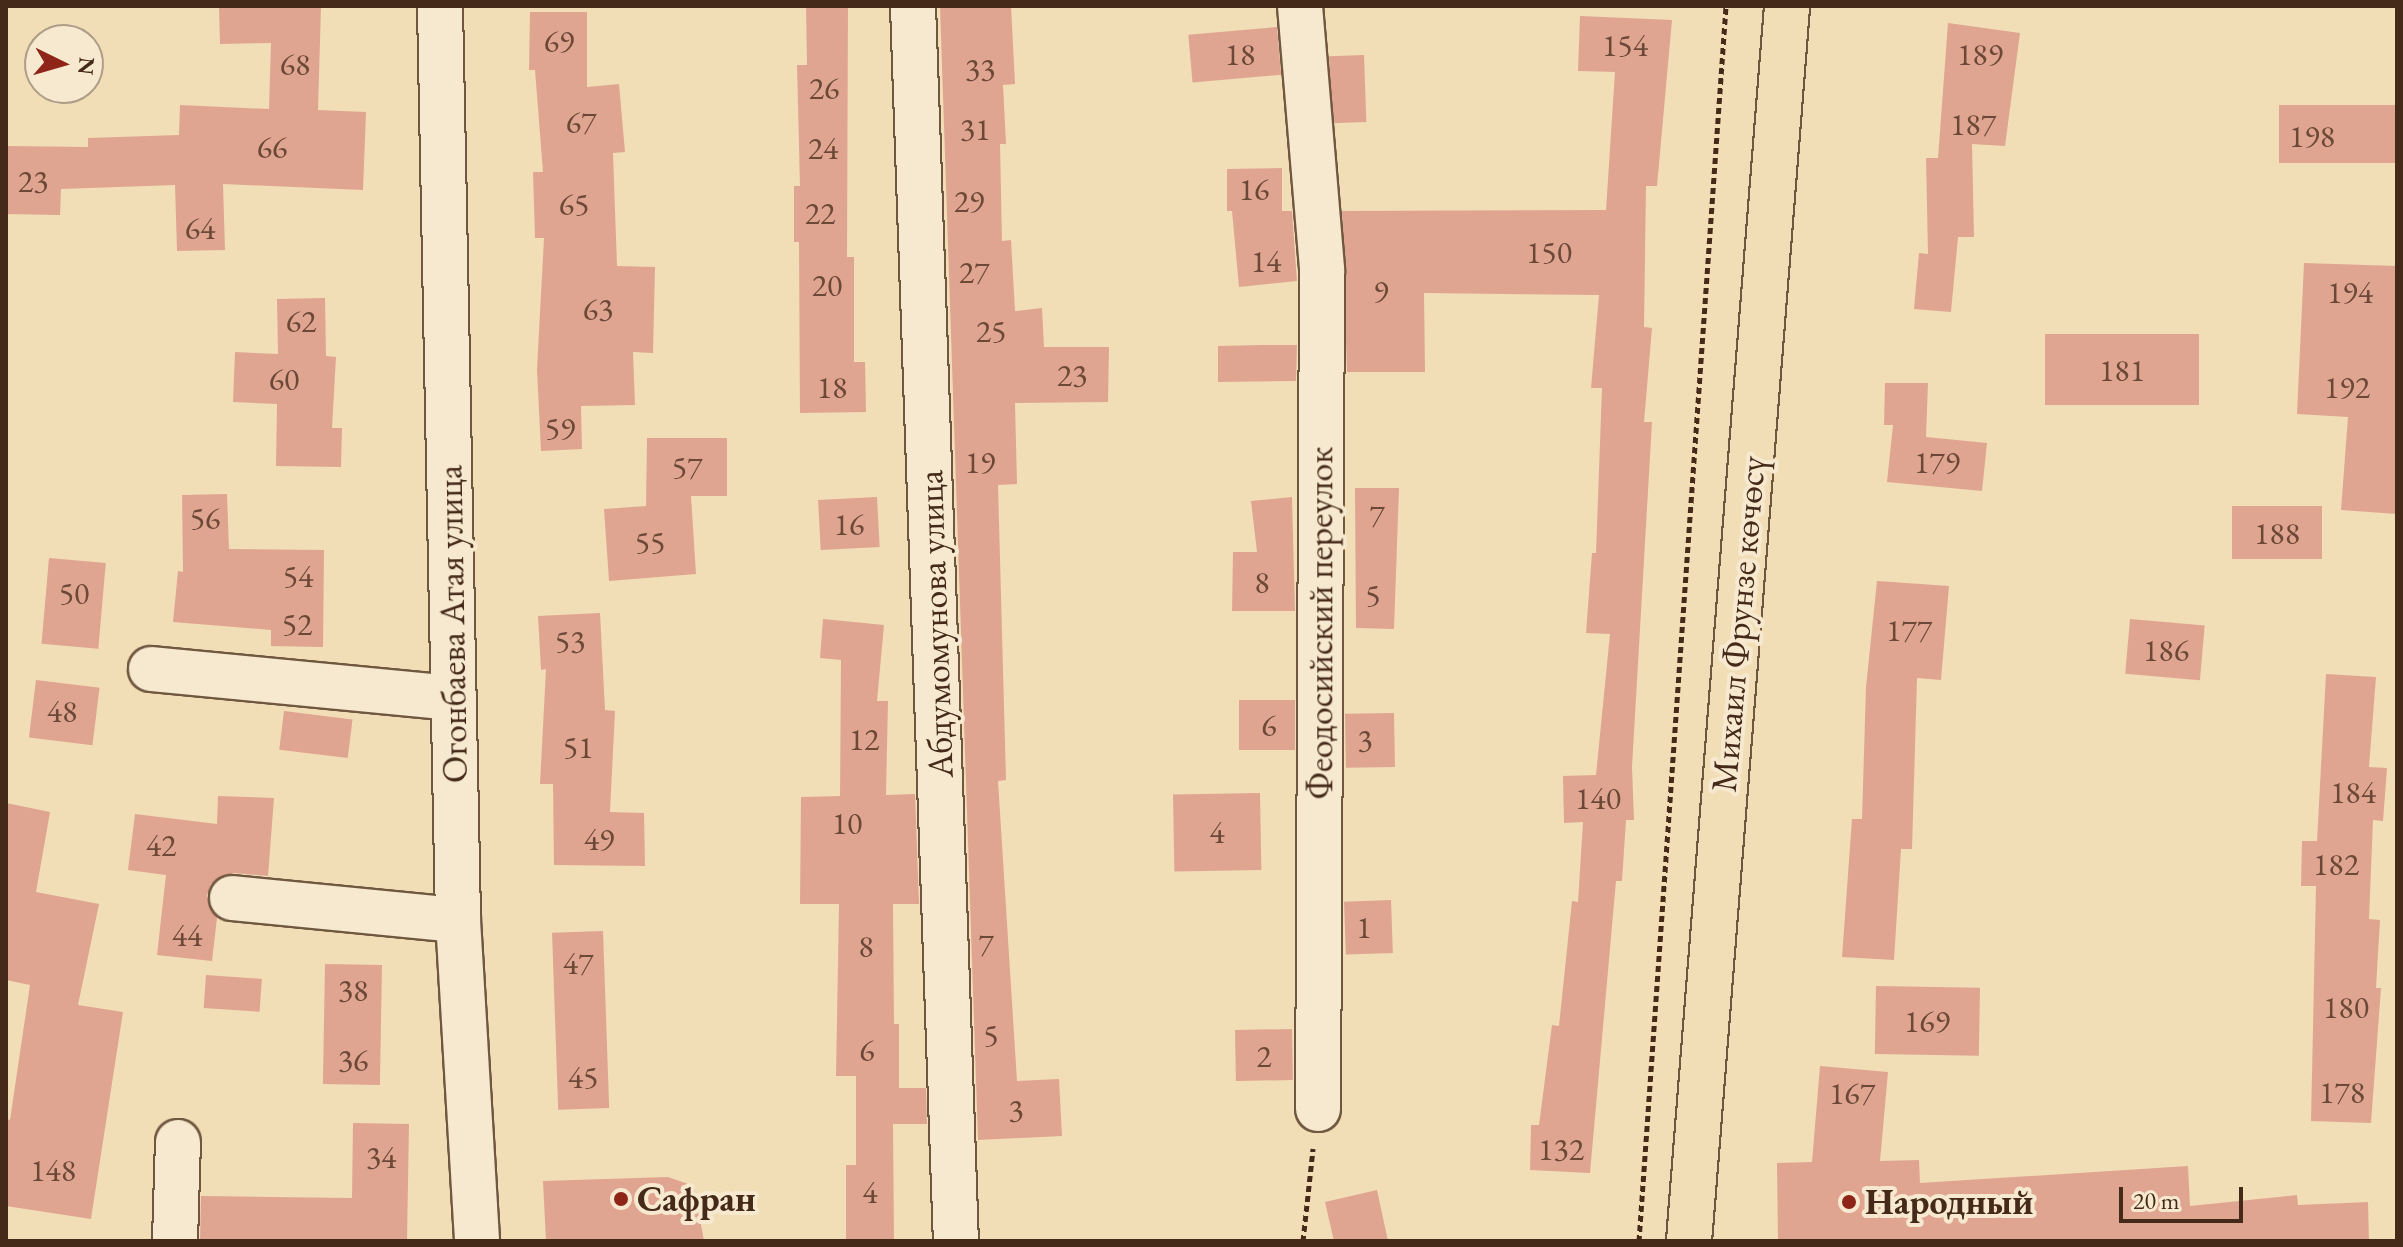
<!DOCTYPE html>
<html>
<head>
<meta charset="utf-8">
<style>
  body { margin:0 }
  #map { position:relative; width:2403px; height:1247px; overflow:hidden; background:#f1ddb6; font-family:"EB Garamond",serif }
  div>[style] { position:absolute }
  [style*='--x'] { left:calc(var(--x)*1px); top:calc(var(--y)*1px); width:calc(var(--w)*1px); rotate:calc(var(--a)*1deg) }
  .building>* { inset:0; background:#e0a591; transform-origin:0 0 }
  .path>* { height:5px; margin-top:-2.5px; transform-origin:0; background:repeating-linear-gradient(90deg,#452a19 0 6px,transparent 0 10px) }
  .roads { filter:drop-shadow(2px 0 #705740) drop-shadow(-2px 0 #705740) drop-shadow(0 2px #705740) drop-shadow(0 -2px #705740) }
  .minor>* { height:44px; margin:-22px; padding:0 22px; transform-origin:22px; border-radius:22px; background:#f6e9d0 }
  .major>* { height:44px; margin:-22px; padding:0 22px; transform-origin:22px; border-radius:22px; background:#f1ddb6 }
  .dots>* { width:22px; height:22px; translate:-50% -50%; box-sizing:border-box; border:4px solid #f6e9d0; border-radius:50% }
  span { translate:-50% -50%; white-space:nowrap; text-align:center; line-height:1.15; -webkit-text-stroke:8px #f6e9d0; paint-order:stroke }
  .number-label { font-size:32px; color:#6c4937 }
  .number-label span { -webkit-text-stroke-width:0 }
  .street-label { font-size:36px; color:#452a19 }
  .poi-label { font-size:36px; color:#452a19; font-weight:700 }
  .left { translate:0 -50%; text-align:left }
  .frame { position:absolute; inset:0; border:8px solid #452a19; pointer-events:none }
  .north { position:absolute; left:24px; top:24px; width:80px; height:80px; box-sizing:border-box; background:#f6e9d0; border:2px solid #af9d87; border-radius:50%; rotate:95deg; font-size:22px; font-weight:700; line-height:32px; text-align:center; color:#452a19 }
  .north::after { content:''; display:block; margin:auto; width:28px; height:36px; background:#8f2418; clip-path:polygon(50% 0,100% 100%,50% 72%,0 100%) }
  .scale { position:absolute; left:2119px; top:1187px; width:124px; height:36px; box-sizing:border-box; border:4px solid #452a19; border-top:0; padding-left:10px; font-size:24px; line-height:28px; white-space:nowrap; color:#452a19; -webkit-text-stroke:6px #f6e9d0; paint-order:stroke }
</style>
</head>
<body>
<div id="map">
  <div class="building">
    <div style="clip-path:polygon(219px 6px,321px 6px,318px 110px,366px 112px,363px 190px,223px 184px,225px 250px,177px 251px,175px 185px,61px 189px,60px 215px,6px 214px,6px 146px,88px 147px,88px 138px,179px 135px,180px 105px,269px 109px,271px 43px,220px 44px)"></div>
    <div style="clip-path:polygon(806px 6px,848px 6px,847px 257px,854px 257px,854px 362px,865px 362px,866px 412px,800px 413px,799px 242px,794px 242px,794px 186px,800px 186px,797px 65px,807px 65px)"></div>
    <div style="clip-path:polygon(940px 6px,1011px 6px,1015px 84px,1003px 85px,1006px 144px,1000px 144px,1002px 241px,1011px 240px,1015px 311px,1042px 308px,1044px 347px,1109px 347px,1108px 402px,1015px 403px,1017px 484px,998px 485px,1006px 780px,998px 781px,1017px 1081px,1059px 1079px,1062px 1136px,978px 1140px)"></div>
    <div style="clip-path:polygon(530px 12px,587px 12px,587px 87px,619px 84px,625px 152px,613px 153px,617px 266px,655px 267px,653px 353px,633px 352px,635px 405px,581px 406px,582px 449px,541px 451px,537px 369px,544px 238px,535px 238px,533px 172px,543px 172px,535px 70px,529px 70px)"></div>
    <div style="clip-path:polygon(1580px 16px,1672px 20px,1657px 186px,1646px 186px,1644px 327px,1652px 328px,1644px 422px,1652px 422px,1632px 767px,1634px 820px,1626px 820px,1622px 881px,1616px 881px,1590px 1173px,1530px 1170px,1531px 1125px,1539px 1125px,1552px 1025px,1559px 1026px,1572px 901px,1578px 902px,1583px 822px,1564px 823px,1563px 776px,1596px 775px,1610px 634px,1586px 633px,1592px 553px,1596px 553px,1602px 388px,1591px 388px,1599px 295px,1424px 293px,1425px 372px,1347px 372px,1342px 211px,1606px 210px,1615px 72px,1578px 71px)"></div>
    <div style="clip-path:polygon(1948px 23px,2020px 33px,2005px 146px,1972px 144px,1974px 237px,1958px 237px,1951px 312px,1914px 309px,1919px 253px,1928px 254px,1926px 158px,1938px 158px)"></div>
    <div style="left:1277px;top:27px;width:48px;height:89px;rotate:85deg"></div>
    <div style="left:1364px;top:55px;width:67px;height:35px;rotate:88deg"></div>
    <div style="left:2397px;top:105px;width:58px;height:118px;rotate:90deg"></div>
    <div style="clip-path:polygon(1282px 168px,1282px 211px,1292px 211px,1297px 281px,1239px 287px,1232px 211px,1227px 211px,1227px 169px)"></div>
    <div style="clip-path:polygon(2304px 263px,2397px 266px,2397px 514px,2341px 510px,2348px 417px,2297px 414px)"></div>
    <div style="clip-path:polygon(325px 298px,326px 356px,336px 357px,332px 428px,342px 428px,341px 467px,276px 466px,277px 404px,233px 402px,235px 352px,278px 354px,277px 299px)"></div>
    <div style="left:2045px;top:334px;width:154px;height:71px"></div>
    <div style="clip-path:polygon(1262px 345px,1297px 345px,1296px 381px,1218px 382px,1218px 346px)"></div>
    <div style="clip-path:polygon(1885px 383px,1928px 383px,1926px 437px,1987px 443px,1982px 491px,1887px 482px,1893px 425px,1884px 425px)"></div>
    <div style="clip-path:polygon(647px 438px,727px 438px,727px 496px,691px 496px,696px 574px,609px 581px,604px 509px,646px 506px)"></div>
    <div style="clip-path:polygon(1355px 488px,1399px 488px,1394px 629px,1356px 628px)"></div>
    <div style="clip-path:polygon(227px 494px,229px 549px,324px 550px,323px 647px,271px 646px,271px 630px,173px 622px,178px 571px,183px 572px,182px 495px)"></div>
    <div style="left:877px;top:497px;width:50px;height:59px;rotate:87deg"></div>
    <div style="clip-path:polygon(1292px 497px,1295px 611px,1232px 611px,1233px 552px,1257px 552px,1251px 501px)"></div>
    <div style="left:2232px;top:506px;width:90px;height:53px"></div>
    <div style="left:49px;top:558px;width:57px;height:86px;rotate:5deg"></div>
    <div style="clip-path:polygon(1877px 581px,1949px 586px,1941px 680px,1917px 678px,1912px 849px,1901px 849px,1894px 960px,1842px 957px,1852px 819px,1862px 819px,1866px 687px)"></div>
    <div style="clip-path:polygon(600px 613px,605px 710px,615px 711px,610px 812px,644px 813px,645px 866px,554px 865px,553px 784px,540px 784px,546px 669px,541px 670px,538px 616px)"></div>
    <div style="clip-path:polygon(823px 619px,884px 625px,877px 701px,888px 701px,886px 795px,915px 794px,919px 904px,893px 904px,894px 1024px,899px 1024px,899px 1088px,926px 1088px,927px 1124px,893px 1124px,894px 1241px,846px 1241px,846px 1165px,856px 1165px,856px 1076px,836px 1076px,839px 904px,800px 904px,801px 797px,840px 796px,841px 660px,820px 658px)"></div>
    <div style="left:2130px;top:619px;width:75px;height:55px;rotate:5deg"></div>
    <div style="clip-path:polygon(2326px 674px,2376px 677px,2369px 767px,2387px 768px,2383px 821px,2373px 820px,2369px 919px,2380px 920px,2376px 988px,2381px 988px,2371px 1123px,2311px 1121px,2316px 886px,2301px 886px,2302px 841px,2317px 841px)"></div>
    <div style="left:36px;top:680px;width:64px;height:58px;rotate:7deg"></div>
    <div style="left:1239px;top:700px;width:56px;height:50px"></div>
    <div style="left:284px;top:711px;width:69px;height:39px;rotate:7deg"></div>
    <div style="left:1394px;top:713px;width:54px;height:49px;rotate:89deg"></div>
    <div style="left:1260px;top:793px;width:77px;height:87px;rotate:89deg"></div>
    <div style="clip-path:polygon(218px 796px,274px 798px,268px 876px,234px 873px,211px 884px,207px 896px,217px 918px,212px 961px,157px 955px,166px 875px,128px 870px,135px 814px,217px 824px)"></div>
    <div style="clip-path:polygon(6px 803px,50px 812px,36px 892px,99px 904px,78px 1005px,123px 1012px,91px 1219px,6px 1206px,6px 1119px,10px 1120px,30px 985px,6px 980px)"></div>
    <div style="left:1391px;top:900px;width:53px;height:47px;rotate:88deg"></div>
    <div style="left:603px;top:931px;width:177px;height:51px;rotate:88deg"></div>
    <div style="left:325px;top:964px;width:57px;height:120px;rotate:1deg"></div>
    <div style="left:206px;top:975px;width:56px;height:33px;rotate:4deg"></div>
    <div style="left:1876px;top:986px;width:104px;height:68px;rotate:1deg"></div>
    <div style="left:1292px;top:1029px;width:51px;height:57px;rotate:89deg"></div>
    <div style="clip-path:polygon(1820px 1066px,1888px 1072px,1880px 1161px,1919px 1160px,1920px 1183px,2188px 1166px,2190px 1206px,2297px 1195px,2298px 1205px,2368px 1202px,2369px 1241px,1778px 1241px,1777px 1163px,1812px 1162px)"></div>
    <div style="clip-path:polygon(353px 1123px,409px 1124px,407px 1241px,200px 1241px,201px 1196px,352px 1198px)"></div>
    <div style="clip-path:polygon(668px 1177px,694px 1186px,704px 1241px,546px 1241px,543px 1181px)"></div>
    <div style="clip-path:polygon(1377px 1190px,1388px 1241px,1334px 1241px,1325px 1202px)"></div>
  </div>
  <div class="path">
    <div style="--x:1303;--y:1241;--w:93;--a:-83.8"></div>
    <div style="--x:1639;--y:1241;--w:1238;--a:-85.97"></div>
  </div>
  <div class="roads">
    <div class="minor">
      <div style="--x:440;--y:6;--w:914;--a:88.87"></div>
      <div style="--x:458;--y:920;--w:322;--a:86.6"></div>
      <div style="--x:913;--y:6;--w:1236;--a:88.01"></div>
      <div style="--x:1300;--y:6;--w:265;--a:85.2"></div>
      <div style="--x:1322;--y:270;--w:839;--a:90.27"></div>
      <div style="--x:151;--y:669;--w:303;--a:5.5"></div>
      <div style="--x:232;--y:898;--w:227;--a:5.6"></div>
      <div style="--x:175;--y:1241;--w:99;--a:-88.3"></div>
    </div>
    <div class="major">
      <div style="--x:1689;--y:1241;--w:1239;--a:-85.46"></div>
    </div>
  </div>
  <div class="dots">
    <div style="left:621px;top:1199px;background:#8f2418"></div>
    <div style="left:1849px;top:1202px;background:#8f2418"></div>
  </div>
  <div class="number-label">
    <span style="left:559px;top:41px">69</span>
    <span style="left:1625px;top:45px">154</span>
    <span style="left:1240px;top:54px">18</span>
    <span style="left:1980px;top:54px">189</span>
    <span style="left:295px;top:64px">68</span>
    <span style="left:980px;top:69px">33</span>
    <span style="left:824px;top:88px">26</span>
    <span style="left:581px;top:122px">67</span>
    <span style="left:1973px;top:124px">187</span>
    <span style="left:975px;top:129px">31</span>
    <span style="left:2312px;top:136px">198</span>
    <span style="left:272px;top:147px">66</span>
    <span style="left:823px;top:148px">24</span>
    <span style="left:33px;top:181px">23</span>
    <span style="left:1254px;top:189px">16</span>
    <span style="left:969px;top:201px">29</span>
    <span style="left:574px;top:204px">65</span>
    <span style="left:820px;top:213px">22</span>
    <span style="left:200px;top:228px">64</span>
    <span style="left:1549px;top:252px">150</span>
    <span style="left:1266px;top:261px">14</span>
    <span style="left:974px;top:272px">27</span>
    <span style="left:827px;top:285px">20</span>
    <span style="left:1381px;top:291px">9</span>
    <span style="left:2350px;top:292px">194</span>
    <span style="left:598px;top:309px">63</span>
    <span style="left:301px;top:321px">62</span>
    <span style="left:991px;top:331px">25</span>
    <span style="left:2122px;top:370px">181</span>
    <span style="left:1072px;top:375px">23</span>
    <span style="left:284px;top:379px">60</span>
    <span style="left:832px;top:387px">18</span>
    <span style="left:2347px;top:387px">192</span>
    <span style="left:560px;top:428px">59</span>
    <span style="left:980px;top:462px">19</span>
    <span style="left:1937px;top:462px">179</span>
    <span style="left:687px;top:467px">57</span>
    <span style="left:1377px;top:515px">7</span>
    <span style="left:205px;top:518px">56</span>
    <span style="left:849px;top:524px">16</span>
    <span style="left:2277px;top:533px">188</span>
    <span style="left:650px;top:542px">55</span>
    <span style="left:298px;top:576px">54</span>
    <span style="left:1262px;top:582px">8</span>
    <span style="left:74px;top:593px">50</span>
    <span style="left:1373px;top:595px">5</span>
    <span style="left:297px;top:624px">52</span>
    <span style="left:1909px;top:630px">177</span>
    <span style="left:570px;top:641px">53</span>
    <span style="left:2166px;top:650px">186</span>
    <span style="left:62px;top:711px">48</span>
    <span style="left:1269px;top:725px">6</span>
    <span style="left:864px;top:739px">12</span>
    <span style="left:1365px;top:740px">3</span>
    <span style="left:578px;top:747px">51</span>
    <span style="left:2353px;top:792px">184</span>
    <span style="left:1598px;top:798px">140</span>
    <span style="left:847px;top:823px">10</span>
    <span style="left:1217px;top:832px">4</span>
    <span style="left:599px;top:839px">49</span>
    <span style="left:161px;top:845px">42</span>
    <span style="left:2336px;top:864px">182</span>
    <span style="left:1364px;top:927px">1</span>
    <span style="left:187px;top:935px">44</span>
    <span style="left:986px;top:944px">7</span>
    <span style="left:866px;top:946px">8</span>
    <span style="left:578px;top:963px">47</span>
    <span style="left:353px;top:990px">38</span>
    <span style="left:2346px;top:1007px">180</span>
    <span style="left:1927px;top:1021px">169</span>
    <span style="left:991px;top:1035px">5</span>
    <span style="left:867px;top:1050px">6</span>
    <span style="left:1264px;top:1056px">2</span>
    <span style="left:353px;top:1060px">36</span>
    <span style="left:583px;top:1077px">45</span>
    <span style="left:2342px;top:1092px">178</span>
    <span style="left:1852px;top:1093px">167</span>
    <span style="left:1016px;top:1110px">3</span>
    <span style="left:1561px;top:1149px">132</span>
    <span style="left:381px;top:1157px">34</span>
    <span style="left:53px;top:1170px">148</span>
    <span style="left:870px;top:1192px">4</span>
  </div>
  <div class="street-label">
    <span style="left:1320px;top:623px;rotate:-90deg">Феодосийский переулок</span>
    <span style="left:452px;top:624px;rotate:-91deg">Огонбаева Атая улица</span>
    <span style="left:935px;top:624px;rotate:-92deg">Абдумомунова улица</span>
    <span style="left:1738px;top:624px;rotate:-85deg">Михаил Фрунзе көчөсү</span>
  </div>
  <div class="poi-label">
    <span class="left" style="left:637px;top:1199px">Сафран</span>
    <span class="left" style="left:1865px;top:1202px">Народный</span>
  </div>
  <div class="frame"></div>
  <div class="north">N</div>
  <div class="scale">20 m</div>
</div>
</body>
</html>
